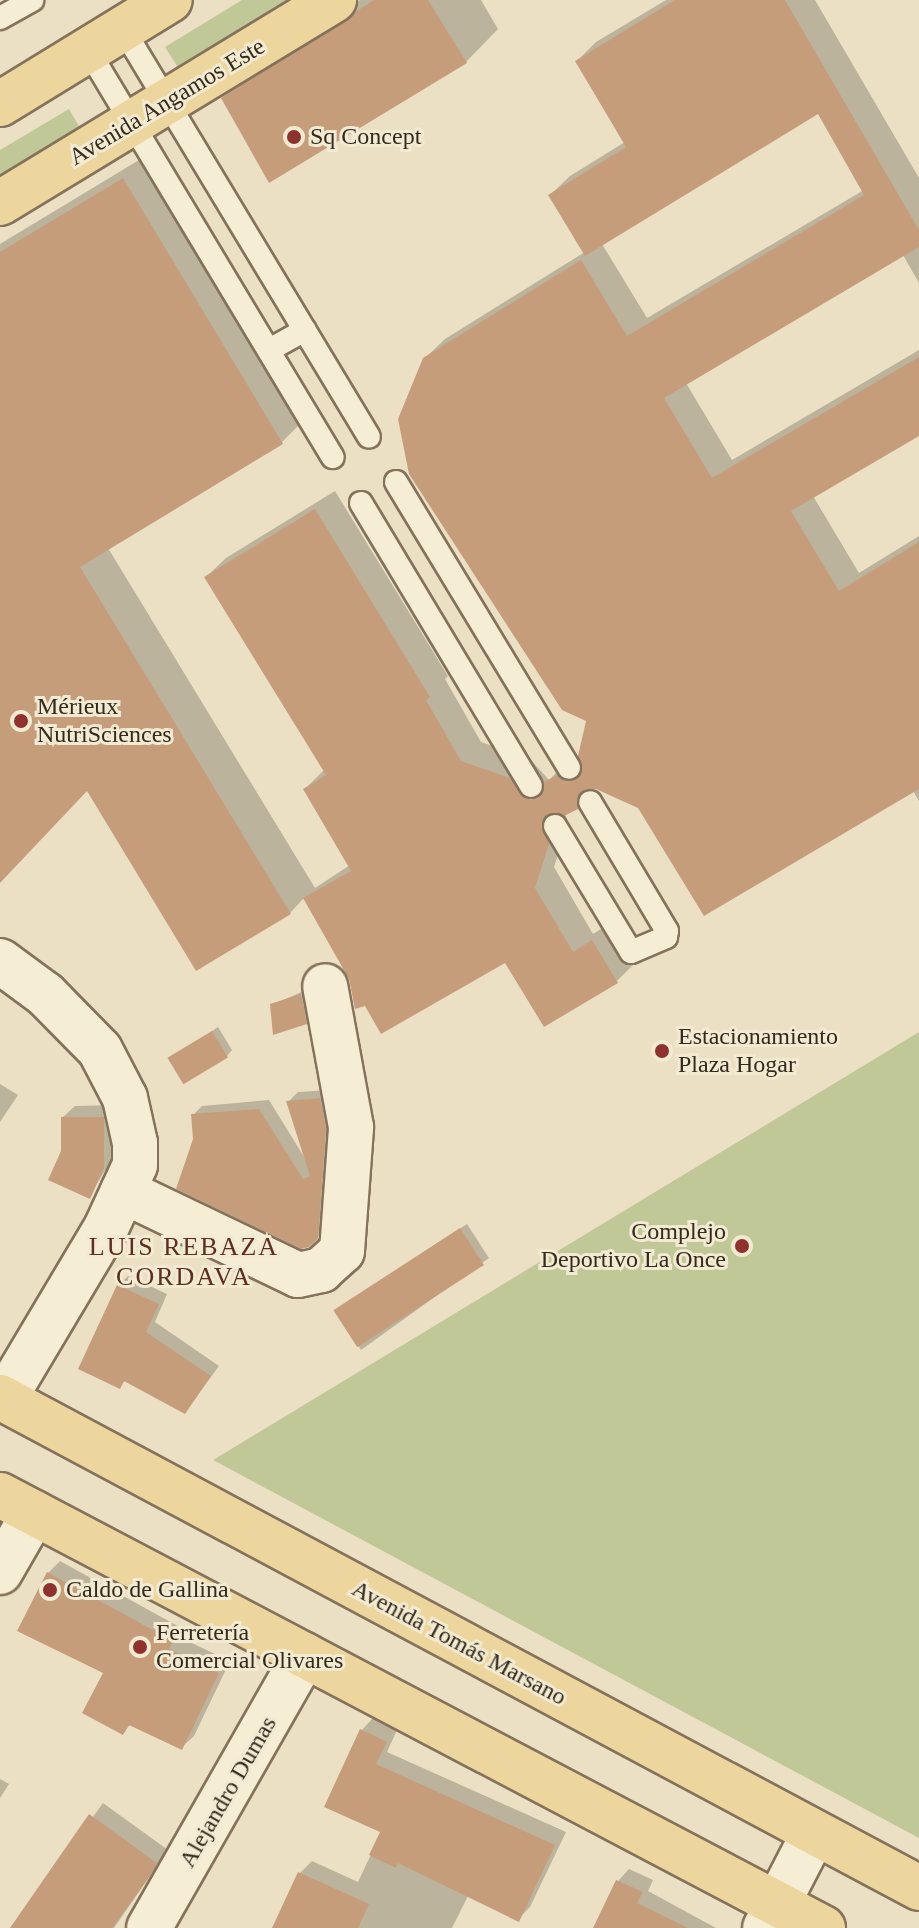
<!DOCTYPE html>
<html>
<head>
<meta charset="utf-8">
<style>
  body { margin:0 }
  #map { position:relative; width:919px; height:1928px; overflow:hidden; background:#ebe0c3; font-family:"Times New Roman",serif }
  div>[style] { position:absolute }
  [style*='--x'] { left:calc(var(--x)*1px); top:calc(var(--y)*1px); width:calc(var(--w)*1px); rotate:calc(var(--a)*1deg) }
  .green>* { inset:0; background:#c1c898 }
  .shadow>* { inset:0; background:#0003 }
  .building>* { inset:0; background:#c69d7b; transform-origin:0 0 }
  .roads { filter:drop-shadow(2px 0 #84725b) drop-shadow(-2px 0 #84725b) drop-shadow(0 2px #84725b) drop-shadow(0 -2px #84725b) }
  .lane>* { height:22px; margin:-11px; padding:0 11px; transform-origin:11px; border-radius:11px; background:#f6edd5 }
  .street>* { height:44px; margin:-22px; padding:0 22px; transform-origin:22px; border-radius:22px; background:#f6edd5 }
  .primary>* { height:44px; margin:-22px; padding:0 22px; transform-origin:22px; border-radius:22px; background:#ecd69d }
  .dots>* { width:22px; height:22px; translate:-50% -50%; box-sizing:border-box; border:4px solid #f3ead2; border-radius:50% }
  span { translate:-50% -50%; white-space:nowrap; text-align:center; line-height:1.15; -webkit-text-stroke:6px #f3ead2; paint-order:stroke }
  .street-label { font-size:24px; color:#342a1e }
  .poi-label { font-size:24px; color:#342a1e }
  .left { translate:0 -50%; text-align:left }
  .right { translate:-100% -50%; text-align:right }
  .neighbourhood-label { font-size:26px; color:#5e2f20; letter-spacing:2px }
</style>
</head>
<body>
<div id="map">
  <div class="green">
    <div style="clip-path:polygon(242px 0,293px 0,179px 69px,165px 47px)"></div>
    <div style="clip-path:polygon(69px 109px,80px 128px,0 175px,0 150px)"></div>
    <div style="clip-path:polygon(919px 1032px,919px 1838px,213px 1460px)"></div>
  </div>
  <div class="shadow">
    <div style="clip-path:polygon(360px 0,481px 0,498px 29px,466px 62px,223px 98px,256px 65px)"></div>
    <div style="clip-path:polygon(evenodd,666px 0,815px 0,919px 178px,919px 283px,903px 255px,686px 383px,732px 460px,919px 350px,919px 434px,813px 496px,859px 573px,919px 536px,919px 801px,913px 791px,639px 806px,596px 787px,565px 813px,568px 823px,554px 867px,593px 934px,612px 922px,636px 962px,617px 981px,506px 960px,305px 897px,290px 913px,88px 788px,0 881px,0 244px,149px 154px,307px 417px,282px 442px,108px 548px,315px 888px,350px 865px,305px 789px,325px 769px,206px 577px,226px 558px,335px 491px,448px 676px,445px 679px,481px 742px,530px 759px,549px 780px,566px 763px,580px 758px,588px 719px,400px 420px,424px 359px,445px 339px,585px 252px,550px 195px,570px 176px,625px 142px,577px 61px,596px 42px,666px 0,819px 112px,864px 190px,647px 318px,602px 244px,819px 112px)"></div>
    <div style="clip-path:polygon(306px 990px,311px 1017px,306px 1023px,272px 1005px)"></div>
    <div style="clip-path:polygon(218px 1027px,232px 1050px,227px 1056px,171px 1059px)"></div>
    <div style="clip-path:polygon(0 1084px,18px 1095px,0 1122px)"></div>
    <div style="clip-path:polygon(329px 1090px,334px 1118px,326px 1228px,317px 1238px,196px 1139px,193px 1115px,202px 1106px,269px 1100px,306px 1160px,289px 1101px,298px 1092px)"></div>
    <div style="clip-path:polygon(115px 1105px,115px 1155px,89px 1196px,63px 1152px,63px 1117px,75px 1106px)"></div>
    <div style="clip-path:polygon(467px 1224px,489px 1258px,361px 1350px,336px 1310px)"></div>
    <div style="clip-path:polygon(128px 1276px,167px 1294px,155px 1322px,219px 1366px,185px 1412px,126px 1380px,120px 1386px,118px 1286px)"></div>
    <div style="clip-path:polygon(60px 1561px,183px 1629px,179px 1637px,230px 1661px,194px 1736px,182px 1747px,131px 1724px,123px 1732px,106px 1672px,19px 1630px,48px 1573px)"></div>
    <div style="clip-path:polygon(373px 1718px,397px 1730px,387px 1752px,566px 1832px,530px 1907px,518px 1919px,468px 1896px,452px 1928px,274px 1928px,300px 1873px,312px 1861px,358px 1882px,382px 1831px,362px 1730px)"></div>
    <div style="clip-path:polygon(0 1779px,9px 1784px,0 1798px)"></div>
    <div style="clip-path:polygon(103px 1803px,168px 1850px,114px 1928px,20px 1928px,15px 1924px)"></div>
    <div style="clip-path:polygon(629px 1869px,653px 1880px,648px 1891px,716px 1928px,595px 1928px,618px 1881px)"></div>
  </div>
  <div class="building">
    <div style="clip-path:polygon(374px 0,428px 0,467px 63px,269px 183px,221px 98px)"></div>
    <div style="clip-path:polygon(675px 0,785px 0,919px 230px,919px 247px,664px 398px,712px 478px,919px 357px,919px 436px,791px 511px,839px 591px,919px 542px,919px 789px,704px 916px,638px 808px,596px 789px,584px 790px,578px 809px,564px 816px,548px 814px,542px 820px,549px 844px,535px 888px,573px 952px,592px 940px,618px 983px,544px 1027px,505px 963px,381px 1034px,365px 1006px,355px 1009px,349px 979px,303px 898px,351px 871px,303px 789px,326px 775px,204px 577px,315px 509px,430px 697px,426px 700px,461px 761px,510px 778px,530px 800px,539px 798px,544px 782px,557px 775px,568px 782px,581px 775px,578px 756px,586px 721px,562px 710px,409px 474px,398px 419px,423px 358px,581px 260px,627px 336px,864px 195px,818px 114px,585px 256px,548px 195px,626px 147px,575px 61px)"></div>
    <div style="clip-path:polygon(123px 178px,283px 444px,80px 567px,291px 914px,196px 971px,87px 791px,0 883px,0 252px)"></div>
    <div style="clip-path:polygon(301px 994px,307px 1024px,273px 1035px,270px 1004px)"></div>
    <div style="left:212px;top:1031px;width:31px;height:52px;rotate:59deg"></div>
    <div style="clip-path:polygon(320px 1098px,326px 1128px,318px 1239px,309px 1247px,301px 1249px,176px 1189px,193px 1139px,191px 1114px,259px 1109px,303px 1179px,310px 1176px,286px 1101px)"></div>
    <div style="clip-path:polygon(61px 1117px,104px 1117px,104px 1168px,90px 1199px,48px 1180px,61px 1151px)"></div>
    <div style="left:460px;top:1228px;width:44px;height:151px;rotate:57deg"></div>
    <div style="clip-path:polygon(117px 1285px,159px 1304px,146px 1332px,211px 1376px,185px 1414px,124px 1381px,120px 1389px,78px 1369px)"></div>
    <div style="clip-path:polygon(47px 1572px,173px 1641px,169px 1649px,219px 1673px,182px 1750px,129px 1725px,123px 1735px,82px 1713px,103px 1673px,17px 1631px)"></div>
    <div style="clip-path:polygon(360px 1729px,387px 1742px,376px 1764px,555px 1845px,519px 1922px,398px 1863px,396px 1868px,369px 1855px,380px 1832px,324px 1807px)"></div>
    <div style="clip-path:polygon(89px 1814px,157px 1863px,150px 1876px,112px 1928px,10px 1928px)"></div>
    <div style="clip-path:polygon(298px 1872px,369px 1904px,358px 1928px,272px 1928px)"></div>
    <div style="clip-path:polygon(616px 1880px,643px 1892px,637px 1903px,688px 1928px,593px 1928px)"></div>
  </div>
  <div class="roads">
    <div class="lane">
      <div style="--x:0;--y:18;--w:37;--a:-29"></div>
      <div style="--x:123;--y:29;--w:476;--a:58.9"></div>
      <div style="--x:88;--y:50;--w:475;--a:59"></div>
      <div style="--x:269;--y:350;--w:41;--a:-29.1"></div>
      <div style="--x:396;--y:482;--w:334;--a:58.8"></div>
      <div style="--x:361;--y:503;--w:330;--a:59"></div>
      <div style="--x:555;--y:826;--w:147;--a:58.9"></div>
      <div style="--x:631;--y:952;--w:38;--a:-23"></div>
      <div style="--x:666;--y:937;--w:6;--a:-81"></div>
      <div style="--x:667;--y:931;--w:150;--a:-120.8"></div>
    </div>
    <div class="street">
      <div style="--x:0;--y:961;--w:56;--a:36.3"></div>
      <div style="--x:45;--y:994;--w:78;--a:45.5"></div>
      <div style="--x:100;--y:1050;--w:54;--a:62.5"></div>
      <div style="--x:125;--y:1098;--w:46;--a:77.5"></div>
      <div style="--x:135;--y:1143;--w:22;--a:90"></div>
      <div style="--x:135;--y:1165;--w:69;--a:114.7"></div>
      <div style="--x:106;--y:1228;--w:199;--a:120.8"></div>
      <div style="--x:123;--y:1191;--w:194;--a:25.6"></div>
      <div style="--x:298;--y:1275;--w:24;--a:-12"></div>
      <div style="--x:321;--y:1270;--w:28;--a:-42"></div>
      <div style="--x:342;--y:1251;--w:124;--a:-85.8"></div>
      <div style="--x:351;--y:1127;--w:143;--a:-100.4"></div>
      <div style="--x:0;--y:1572;--w:68;--a:-60"></div>
      <div style="--x:149;--y:1928;--w:314;--a:-60.3"></div>
      <div style="--x:765;--y:1928;--w:107;--a:-62.7"></div>
    </div>
    <div class="primary">
      <div style="--x:0;--y:104;--w:199;--a:-31.5"></div>
      <div style="--x:0;--y:203;--w:391;--a:-31.3"></div>
      <div style="--x:0;--y:1397;--w:1042;--a:28.11"></div>
      <div style="--x:0;--y:1495;--w:930;--a:27.75"></div>
    </div>
  </div>
  <div class="dots">
    <div style="left:294px;top:137px;background:#8f312f"></div>
    <div style="left:21px;top:721px;background:#8f312f"></div>
    <div style="left:662px;top:1051px;background:#8f312f"></div>
    <div style="left:742px;top:1246px;background:#8f312f"></div>
    <div style="left:50px;top:1590px;background:#8f312f"></div>
    <div style="left:140px;top:1647px;background:#8f312f"></div>
  </div>
  <div class="street-label">
    <span style="left:167px;top:102px;rotate:-31deg">Avenida Angamos Este</span>
    <span style="left:459px;top:1643px;rotate:28deg">Avenida Tomás Marsano</span>
    <span style="left:228px;top:1792px;rotate:-60deg">Alejandro Dumas</span>
  </div>
  <div class="poi-label">
    <span class="left" style="left:310px;top:137px">Sq Concept</span>
    <span class="left" style="left:37px;top:721px">Mérieux<br>NutriSciences</span>
    <span class="left" style="left:678px;top:1051px">Estacionamiento<br>Plaza Hogar</span>
    <span class="right" style="left:726px;top:1246px">Complejo<br>Deportivo La Once</span>
    <span class="left" style="left:66px;top:1590px">Caldo de Gallina</span>
    <span class="left" style="left:156px;top:1647px">Ferretería<br>Comercial Olivares</span>
  </div>
  <div class="neighbourhood-label">
    <span style="left:184px;top:1262px">LUIS REBAZA<br>CORDAVA</span>
  </div>
</div>
</body>
</html>
